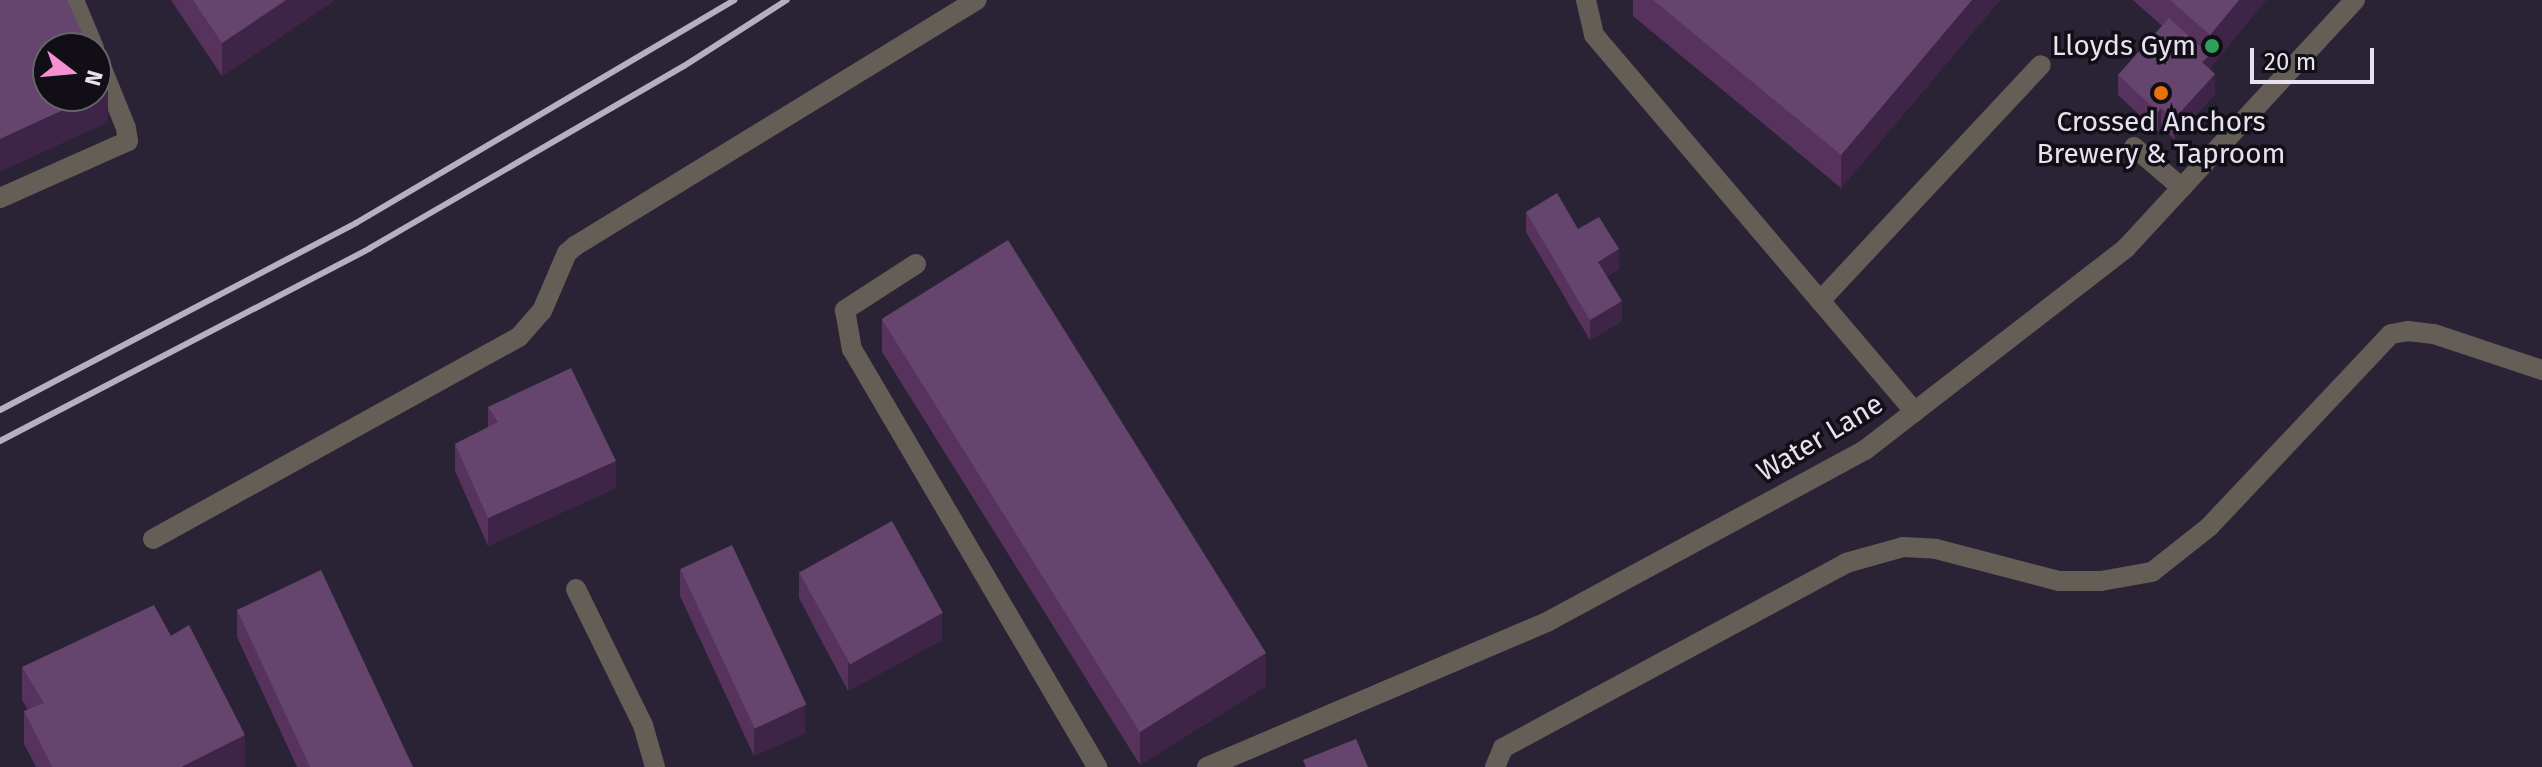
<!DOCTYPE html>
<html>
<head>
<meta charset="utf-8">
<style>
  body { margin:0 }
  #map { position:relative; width:2542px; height:767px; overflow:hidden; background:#2a2335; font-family:"Fira Sans",sans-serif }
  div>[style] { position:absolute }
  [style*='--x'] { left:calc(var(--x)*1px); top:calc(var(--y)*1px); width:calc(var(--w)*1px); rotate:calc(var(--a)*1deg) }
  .minor>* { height:20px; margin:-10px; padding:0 10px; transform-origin:10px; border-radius:10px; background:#645e56 }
  .rail>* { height:6px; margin:-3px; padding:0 3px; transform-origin:3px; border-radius:3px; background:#b5b0be }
  .wall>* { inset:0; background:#56325d }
  .shaded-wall>* { inset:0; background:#3e2446 }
  .building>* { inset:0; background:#65456d; transform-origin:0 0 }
  .dots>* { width:22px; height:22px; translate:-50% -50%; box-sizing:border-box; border:4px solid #110e16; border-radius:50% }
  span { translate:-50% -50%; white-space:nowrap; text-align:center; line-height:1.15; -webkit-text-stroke:7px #110e16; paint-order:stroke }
  .poi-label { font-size:28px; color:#e6e2ef }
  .right { translate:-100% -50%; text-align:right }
  .street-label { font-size:28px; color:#e6e2ef }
  .north { position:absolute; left:32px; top:32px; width:80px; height:80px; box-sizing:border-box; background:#110e16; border:2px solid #66636d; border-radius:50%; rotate:106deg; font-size:22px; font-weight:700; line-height:32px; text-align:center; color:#e6e2ef }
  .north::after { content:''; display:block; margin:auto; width:28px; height:36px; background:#f590d1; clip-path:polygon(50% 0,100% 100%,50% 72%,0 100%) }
  .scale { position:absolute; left:2250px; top:48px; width:124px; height:36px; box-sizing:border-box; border:4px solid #e6e2ef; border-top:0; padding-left:10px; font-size:24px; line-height:28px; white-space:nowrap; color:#e6e2ef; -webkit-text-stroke:6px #110e16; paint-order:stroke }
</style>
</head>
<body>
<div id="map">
  <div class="minor">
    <div style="--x:74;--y:0;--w:52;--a:67.4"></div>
    <div style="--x:1586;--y:0;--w:36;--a:77"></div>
    <div style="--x:1594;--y:35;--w:495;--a:49.6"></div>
    <div style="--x:2134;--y:147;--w:63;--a:40.5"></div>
    <div style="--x:0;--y:198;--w:140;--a:-24"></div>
    <div style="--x:128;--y:141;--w:13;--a:-99"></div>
    <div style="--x:126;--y:128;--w:80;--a:-112.1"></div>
    <div style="--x:916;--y:264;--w:85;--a:147.1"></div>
    <div style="--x:845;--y:310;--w:40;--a:80"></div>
    <div style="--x:852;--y:349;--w:485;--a:59.6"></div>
    <div style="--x:1820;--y:301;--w:323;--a:-46.9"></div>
    <div style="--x:153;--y:539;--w:418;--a:-28.9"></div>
    <div style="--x:519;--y:337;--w:35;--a:-49"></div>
    <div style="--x:542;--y:311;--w:63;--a:-66.7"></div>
    <div style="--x:567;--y:253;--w:11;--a:-41"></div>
    <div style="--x:575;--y:246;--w:471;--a:-31.5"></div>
    <div style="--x:576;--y:589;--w:152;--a:63.8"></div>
    <div style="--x:643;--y:725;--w:44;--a:74.1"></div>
    <div style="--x:1207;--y:767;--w:370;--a:-23.1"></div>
    <div style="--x:1547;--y:622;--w:362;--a:-28.4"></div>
    <div style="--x:1865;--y:450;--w:330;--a:-37.7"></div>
    <div style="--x:2126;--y:248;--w:338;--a:-47.3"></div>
    <div style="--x:1495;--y:767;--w:21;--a:-67"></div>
    <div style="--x:1503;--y:748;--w:390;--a:-28.3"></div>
    <div style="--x:1846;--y:563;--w:59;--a:-15.7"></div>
    <div style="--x:1903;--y:547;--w:33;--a:3"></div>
    <div style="--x:1936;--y:549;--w:127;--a:14.6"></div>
    <div style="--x:2059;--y:581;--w:42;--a:0"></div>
    <div style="--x:2101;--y:581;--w:52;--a:-10"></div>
    <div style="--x:2152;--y:572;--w:73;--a:-38.3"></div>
    <div style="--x:2209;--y:527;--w:265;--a:-46.7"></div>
    <div style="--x:2391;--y:334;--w:17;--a:-10"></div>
    <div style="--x:2408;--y:331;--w:26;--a:7"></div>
    <div style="--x:2434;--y:334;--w:114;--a:18.4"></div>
  </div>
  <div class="rail">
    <div style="--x:0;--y:410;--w:402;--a:-27.7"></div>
    <div style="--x:356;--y:223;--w:439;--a:-30.5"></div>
    <div style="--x:0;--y:441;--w:417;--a:-27.5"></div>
    <div style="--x:370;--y:248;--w:363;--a:-30.1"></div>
    <div style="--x:684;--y:66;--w:122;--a:-32.7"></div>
  </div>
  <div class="wall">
    <div style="clip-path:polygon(171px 0,335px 0,222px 76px)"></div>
    <div style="clip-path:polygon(1633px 0,2000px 0,1841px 188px,1633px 16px)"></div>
    <div style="clip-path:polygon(2133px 0,2266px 0,2210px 68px,2215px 94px,2174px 139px,2161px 128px,2158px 132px,2118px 95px,2118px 75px,2162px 26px)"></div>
    <div style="clip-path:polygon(1526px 212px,1578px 229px,1619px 269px,1607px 276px,1622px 321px,1590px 340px,1526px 232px)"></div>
    <div style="clip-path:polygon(882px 319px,1266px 686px,1140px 765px,882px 352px)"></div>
    <div style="clip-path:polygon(488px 407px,616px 488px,488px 546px,455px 471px,455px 444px,488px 427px)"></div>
    <div style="clip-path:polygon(680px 569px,805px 733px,754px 756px,680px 596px)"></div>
    <div style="clip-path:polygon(799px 571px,942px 640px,848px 691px,799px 598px)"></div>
    <div style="clip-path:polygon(237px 610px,413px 767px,297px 767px,237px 637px)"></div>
    <div style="clip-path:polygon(22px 667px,245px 767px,36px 767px,24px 744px,24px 711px,28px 710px,22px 700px)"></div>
  </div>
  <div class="shaded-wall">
    <div style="clip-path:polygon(286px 0,335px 0,222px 76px,222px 43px)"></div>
    <div style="clip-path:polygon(1972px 0,2000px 0,1841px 188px,1841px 155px)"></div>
    <div style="clip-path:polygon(2239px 0,2266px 0,2210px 68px,2210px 75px,2202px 62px,2210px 55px,2210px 35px)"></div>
    <div style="clip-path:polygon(2215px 74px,2215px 94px,2174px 139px,2174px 119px)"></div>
    <div style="clip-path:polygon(108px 90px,108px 122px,0 172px,0 139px)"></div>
    <div style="clip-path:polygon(2161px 108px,2161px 128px,2158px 132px,2158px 112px)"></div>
    <div style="clip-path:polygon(1619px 249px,1619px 269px,1598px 282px,1598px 262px)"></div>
    <div style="clip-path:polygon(1622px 301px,1622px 321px,1590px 340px,1590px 320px)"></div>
    <div style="clip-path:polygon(616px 461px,616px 488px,488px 546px,488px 518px)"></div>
    <div style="clip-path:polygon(942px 613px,942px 640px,848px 691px,848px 663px)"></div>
    <div style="clip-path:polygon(1266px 653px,1266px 686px,1140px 765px,1140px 732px)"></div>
    <div style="clip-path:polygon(805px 705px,805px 733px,754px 756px,754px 729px)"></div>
    <div style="clip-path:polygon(245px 735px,245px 767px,181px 767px)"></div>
  </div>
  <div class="building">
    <div style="clip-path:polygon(0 0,67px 0,89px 48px,48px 48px,48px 96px,94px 96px,0 139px)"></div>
    <div style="clip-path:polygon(193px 0,286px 0,222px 43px)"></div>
    <div style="clip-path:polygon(1653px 0,1972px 0,1841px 155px)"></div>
    <div style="clip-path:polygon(2170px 0,2239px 0,2210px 35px)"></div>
    <div style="clip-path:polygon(2169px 18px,2210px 55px,2202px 62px,2215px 74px,2174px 119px,2161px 108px,2158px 112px,2118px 75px)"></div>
    <div style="clip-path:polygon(96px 64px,108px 90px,96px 95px)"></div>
    <div style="clip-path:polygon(1557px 193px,1578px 229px,1599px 217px,1619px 249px,1598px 262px,1622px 301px,1590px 320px,1526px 212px)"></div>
    <div style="left:1008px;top:240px;width:487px;height:149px;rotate:58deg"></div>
    <div style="clip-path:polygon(571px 368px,616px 461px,488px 518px,455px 444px,498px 422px,488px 407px)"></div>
    <div style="left:892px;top:521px;width:105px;height:106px;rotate:61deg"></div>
    <div style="left:732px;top:545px;width:176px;height:57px;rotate:65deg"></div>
    <div style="clip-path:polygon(321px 570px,413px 767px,310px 767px,237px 610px)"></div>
    <div style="clip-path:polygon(154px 605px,171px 636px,189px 625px,245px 735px,181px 767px,52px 767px,24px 711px,44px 703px,22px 667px)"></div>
    <div style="clip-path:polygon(1356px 739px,1368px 767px,1306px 767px,1303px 760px)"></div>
  </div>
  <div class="dots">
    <div style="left:2212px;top:46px;background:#2e9e5b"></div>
    <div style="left:2161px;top:93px;background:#e8710a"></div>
  </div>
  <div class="poi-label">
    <span class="right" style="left:2196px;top:46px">Lloyds Gym</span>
    <span style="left:2161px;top:138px">Crossed Anchors<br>Brewery &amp; Taproom</span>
  </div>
  <div class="street-label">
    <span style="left:1820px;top:438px;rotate:-31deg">Water Lane</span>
  </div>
  <div class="north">N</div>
  <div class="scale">20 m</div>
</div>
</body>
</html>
